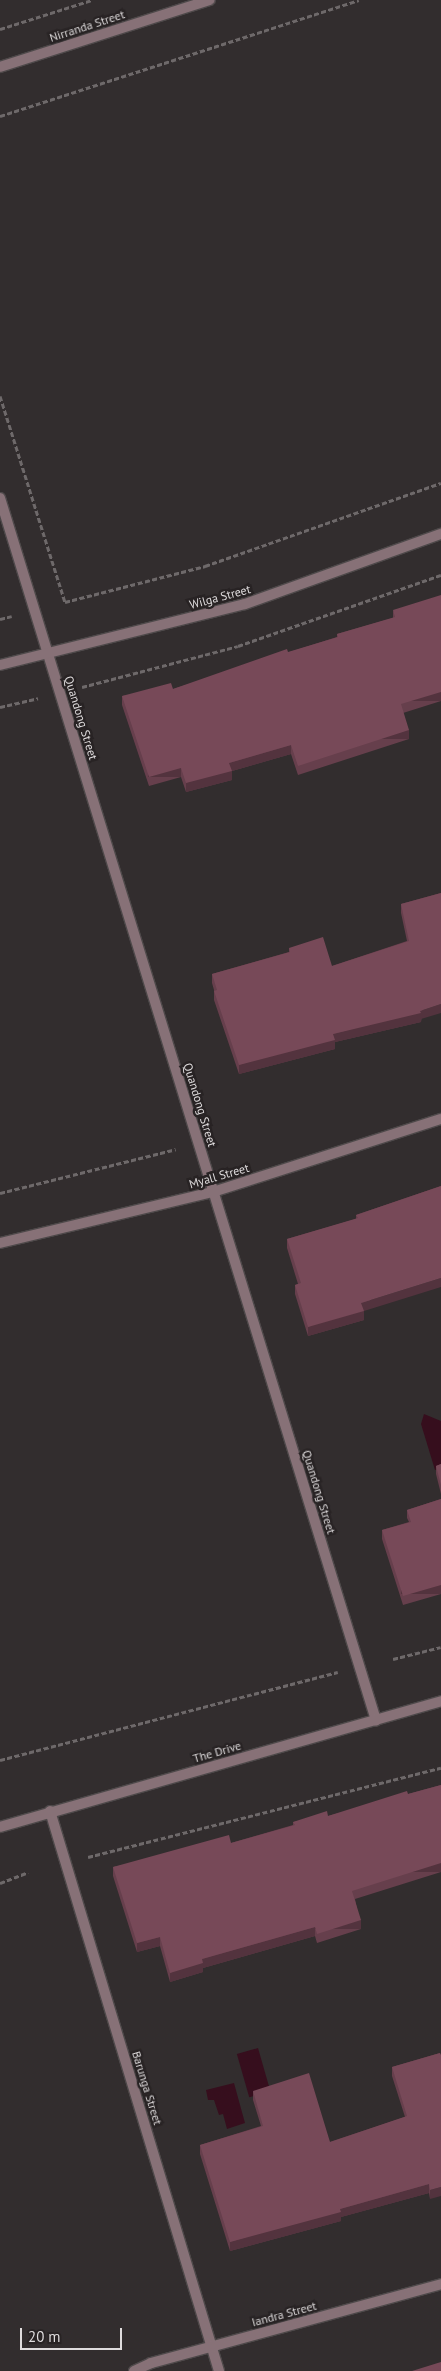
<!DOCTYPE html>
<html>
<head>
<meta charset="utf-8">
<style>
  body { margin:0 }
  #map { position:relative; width:441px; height:2371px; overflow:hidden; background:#322d2e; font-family:"PT Sans",sans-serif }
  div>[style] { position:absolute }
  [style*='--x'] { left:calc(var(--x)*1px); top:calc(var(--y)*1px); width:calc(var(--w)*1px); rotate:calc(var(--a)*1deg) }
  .water>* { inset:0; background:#360e1d; transform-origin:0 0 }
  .path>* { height:3px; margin-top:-1.5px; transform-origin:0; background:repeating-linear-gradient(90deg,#6e696a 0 5px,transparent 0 7.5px) }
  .roads { filter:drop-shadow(1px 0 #4e494a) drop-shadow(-1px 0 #4e494a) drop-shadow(0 1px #4e494a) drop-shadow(0 -1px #4e494a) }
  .street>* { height:10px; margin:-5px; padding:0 5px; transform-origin:5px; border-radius:5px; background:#877177 }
  .wall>* { inset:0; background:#663f4c }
  .shaded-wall>* { inset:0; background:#53333e; transform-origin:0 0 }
  .building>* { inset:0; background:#774958 }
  span { translate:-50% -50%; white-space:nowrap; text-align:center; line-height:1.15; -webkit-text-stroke:5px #282324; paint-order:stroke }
  .street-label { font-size:12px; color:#dfdcdd }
  .scale { position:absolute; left:20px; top:2328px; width:102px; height:22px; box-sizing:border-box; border:2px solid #dfdcdd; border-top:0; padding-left:6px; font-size:15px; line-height:18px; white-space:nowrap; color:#dfdcdd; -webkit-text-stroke:4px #282324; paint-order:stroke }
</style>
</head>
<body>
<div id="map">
  <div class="water">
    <div style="clip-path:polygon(424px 1414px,441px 1421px,441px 1468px,435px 1470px,421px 1424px)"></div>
    <div style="left:258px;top:2048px;width:45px;height:22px;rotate:74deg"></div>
    <div style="clip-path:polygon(234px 2083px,245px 2123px,227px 2129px,223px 2114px,219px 2115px,214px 2100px,208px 2100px,206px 2090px)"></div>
  </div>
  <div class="path">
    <div style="--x:0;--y:29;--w:96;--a:-17.5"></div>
    <div style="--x:0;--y:116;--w:377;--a:-17.9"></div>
    <div style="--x:0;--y:396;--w:216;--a:72.5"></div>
    <div style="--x:65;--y:602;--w:145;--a:-14.4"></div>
    <div style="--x:205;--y:566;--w:250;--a:-19.4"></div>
    <div style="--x:0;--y:619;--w:12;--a:-14"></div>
    <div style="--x:82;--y:687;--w:161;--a:-14.7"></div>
    <div style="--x:238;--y:646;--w:215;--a:-19.3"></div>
    <div style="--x:0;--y:707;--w:39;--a:-13"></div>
    <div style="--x:0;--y:1193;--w:181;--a:-14"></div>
    <div style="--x:393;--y:1659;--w:49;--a:-14"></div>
    <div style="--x:0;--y:1760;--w:349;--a:-14.6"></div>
    <div style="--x:88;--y:1857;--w:364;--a:-14.2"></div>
    <div style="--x:0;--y:1883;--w:30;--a:-21"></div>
  </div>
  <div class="roads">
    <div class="street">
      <div style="--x:0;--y:67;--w:220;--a:-17.7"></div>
      <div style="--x:0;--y:498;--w:1279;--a:72.9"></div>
      <div style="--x:0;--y:665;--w:252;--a:-14"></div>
      <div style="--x:245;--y:604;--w:208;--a:-19.7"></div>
      <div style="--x:0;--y:1243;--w:219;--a:-13.5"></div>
      <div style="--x:213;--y:1192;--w:239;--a:-17.8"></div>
      <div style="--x:50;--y:1811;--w:585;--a:73.21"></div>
      <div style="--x:0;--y:1827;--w:459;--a:-15.9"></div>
      <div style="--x:134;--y:2371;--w:19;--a:-25"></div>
      <div style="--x:151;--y:2363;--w:301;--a:-15.2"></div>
    </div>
  </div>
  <div class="wall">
    <div style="clip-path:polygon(393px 610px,441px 701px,403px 713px,409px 739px,298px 775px,291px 754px,232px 771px,232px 780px,186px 792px,181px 777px,149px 786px,122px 705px,122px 696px,173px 689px,337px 637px,337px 634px,393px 618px)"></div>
    <div style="clip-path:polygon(441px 893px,421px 1022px,335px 1042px,335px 1049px,239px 1074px,214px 1000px,214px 990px,212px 983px,212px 974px,289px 952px,289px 948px,332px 966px,407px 941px,401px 913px,401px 904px)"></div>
    <div style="clip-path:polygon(441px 1186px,364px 1311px,364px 1320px,308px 1336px,295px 1294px,295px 1285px,298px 1284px,287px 1248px,287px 1239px,356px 1219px,356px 1215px)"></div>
    <div style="clip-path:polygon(441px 1464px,441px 1494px,436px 1474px,436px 1466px)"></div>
    <div style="clip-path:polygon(441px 1499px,441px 1594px,403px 1605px,382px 1539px,382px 1530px,409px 1522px,407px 1518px,407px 1510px)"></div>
    <div style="clip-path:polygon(441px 1785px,441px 1872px,355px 1899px,361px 1929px,317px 1943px,315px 1936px,203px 1968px,203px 1972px,170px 1982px,160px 1946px,137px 1952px,113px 1876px,113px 1867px,231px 1843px,293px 1825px,293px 1822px,328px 1816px)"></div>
    <div style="clip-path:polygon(440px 2053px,430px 2199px,429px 2193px,341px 2217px,341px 2221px,230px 2251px,200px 2154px,200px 2145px,261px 2126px,253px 2100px,253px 2091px,330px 2142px,405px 2117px,392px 2076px,392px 2067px)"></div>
  </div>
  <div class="shaded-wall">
    <div style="left:441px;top:692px;width:9px;height:42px;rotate:90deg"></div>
    <div style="left:409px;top:730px;width:9px;height:117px;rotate:90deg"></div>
    <div style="clip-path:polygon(291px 745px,291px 754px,232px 771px,232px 780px,186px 792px,186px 783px,229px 763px)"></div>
    <div style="left:181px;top:768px;width:9px;height:33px;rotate:90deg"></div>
    <div style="clip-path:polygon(441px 1004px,441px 1013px,421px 1019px,421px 1022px,335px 1042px,335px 1049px,239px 1074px,239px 1065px,333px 1034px,420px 1011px)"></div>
    <div style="clip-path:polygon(441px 1278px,441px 1287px,364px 1311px,364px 1320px,308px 1336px,308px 1327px,361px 1303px)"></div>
    <div style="left:441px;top:1585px;width:9px;height:40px;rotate:90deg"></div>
    <div style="left:441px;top:1863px;width:9px;height:93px;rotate:90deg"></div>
    <div style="left:361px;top:1920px;width:9px;height:46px;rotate:90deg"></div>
    <div style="clip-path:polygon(315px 1927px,315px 1936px,203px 1968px,203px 1972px,170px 1982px,170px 1973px,202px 1959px)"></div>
    <div style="clip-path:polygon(160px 1937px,160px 1946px,137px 1952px,137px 1943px)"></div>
    <div style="clip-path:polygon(429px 2184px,429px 2193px,341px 2217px,341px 2221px,230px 2251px,230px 2242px,340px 2209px)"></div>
    <div style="clip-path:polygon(441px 2187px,441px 2196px,430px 2199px,430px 2190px)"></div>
  </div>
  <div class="building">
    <div style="clip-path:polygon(441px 595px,441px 692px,401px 704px,409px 730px,298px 766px,291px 745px,229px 763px,232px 771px,186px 783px,181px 768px,149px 777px,122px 696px,171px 683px,173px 689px,287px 649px,288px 652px,338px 637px,337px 634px,395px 617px,393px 610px)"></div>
    <div style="clip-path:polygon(441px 893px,441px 1004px,420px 1011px,421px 1013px,333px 1034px,335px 1040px,239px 1065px,214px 991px,217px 990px,212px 974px,290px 952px,289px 948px,323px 937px,332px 966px,409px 941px,401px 904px)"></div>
    <div style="clip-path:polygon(441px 1186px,441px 1278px,361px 1303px,364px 1311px,308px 1327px,295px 1285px,301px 1283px,287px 1239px,358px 1218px,356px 1215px)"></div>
    <div style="clip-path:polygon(441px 1464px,441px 1485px,436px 1466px)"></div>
    <div style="clip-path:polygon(441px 1499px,441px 1585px,403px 1596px,382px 1530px,411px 1522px,407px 1510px)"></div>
    <div style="clip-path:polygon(441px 1785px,441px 1863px,352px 1891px,361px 1920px,317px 1934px,315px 1927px,202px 1959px,203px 1963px,170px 1973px,160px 1937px,137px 1943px,113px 1867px,229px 1835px,231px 1843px,295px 1825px,293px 1822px,327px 1811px,328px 1816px,407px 1791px,408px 1794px)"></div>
    <div style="clip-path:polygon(440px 2053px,441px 2055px,441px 2187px,430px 2190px,429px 2184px,340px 2209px,341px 2212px,230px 2242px,200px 2145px,263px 2126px,253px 2091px,309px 2073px,330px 2142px,407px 2116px,392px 2067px)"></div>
    <div style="clip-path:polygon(441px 2362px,441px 2371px,412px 2371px)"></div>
  </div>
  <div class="street-label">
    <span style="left:87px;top:26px;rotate:-18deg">Nirranda Street</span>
    <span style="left:220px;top:597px;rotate:-15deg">Wilga Street</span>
    <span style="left:81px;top:718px;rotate:73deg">Quandong Street</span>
    <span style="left:200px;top:1105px;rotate:73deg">Quandong Street</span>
    <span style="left:219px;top:1176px;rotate:-16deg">Myall Street</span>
    <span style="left:319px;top:1492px;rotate:73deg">Quandong Street</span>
    <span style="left:217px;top:1752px;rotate:-16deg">The Drive</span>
    <span style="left:147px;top:2088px;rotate:73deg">Barunga Street</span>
    <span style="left:284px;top:2314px;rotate:-15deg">Iandra Street</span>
  </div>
  <div class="scale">20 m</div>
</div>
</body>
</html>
